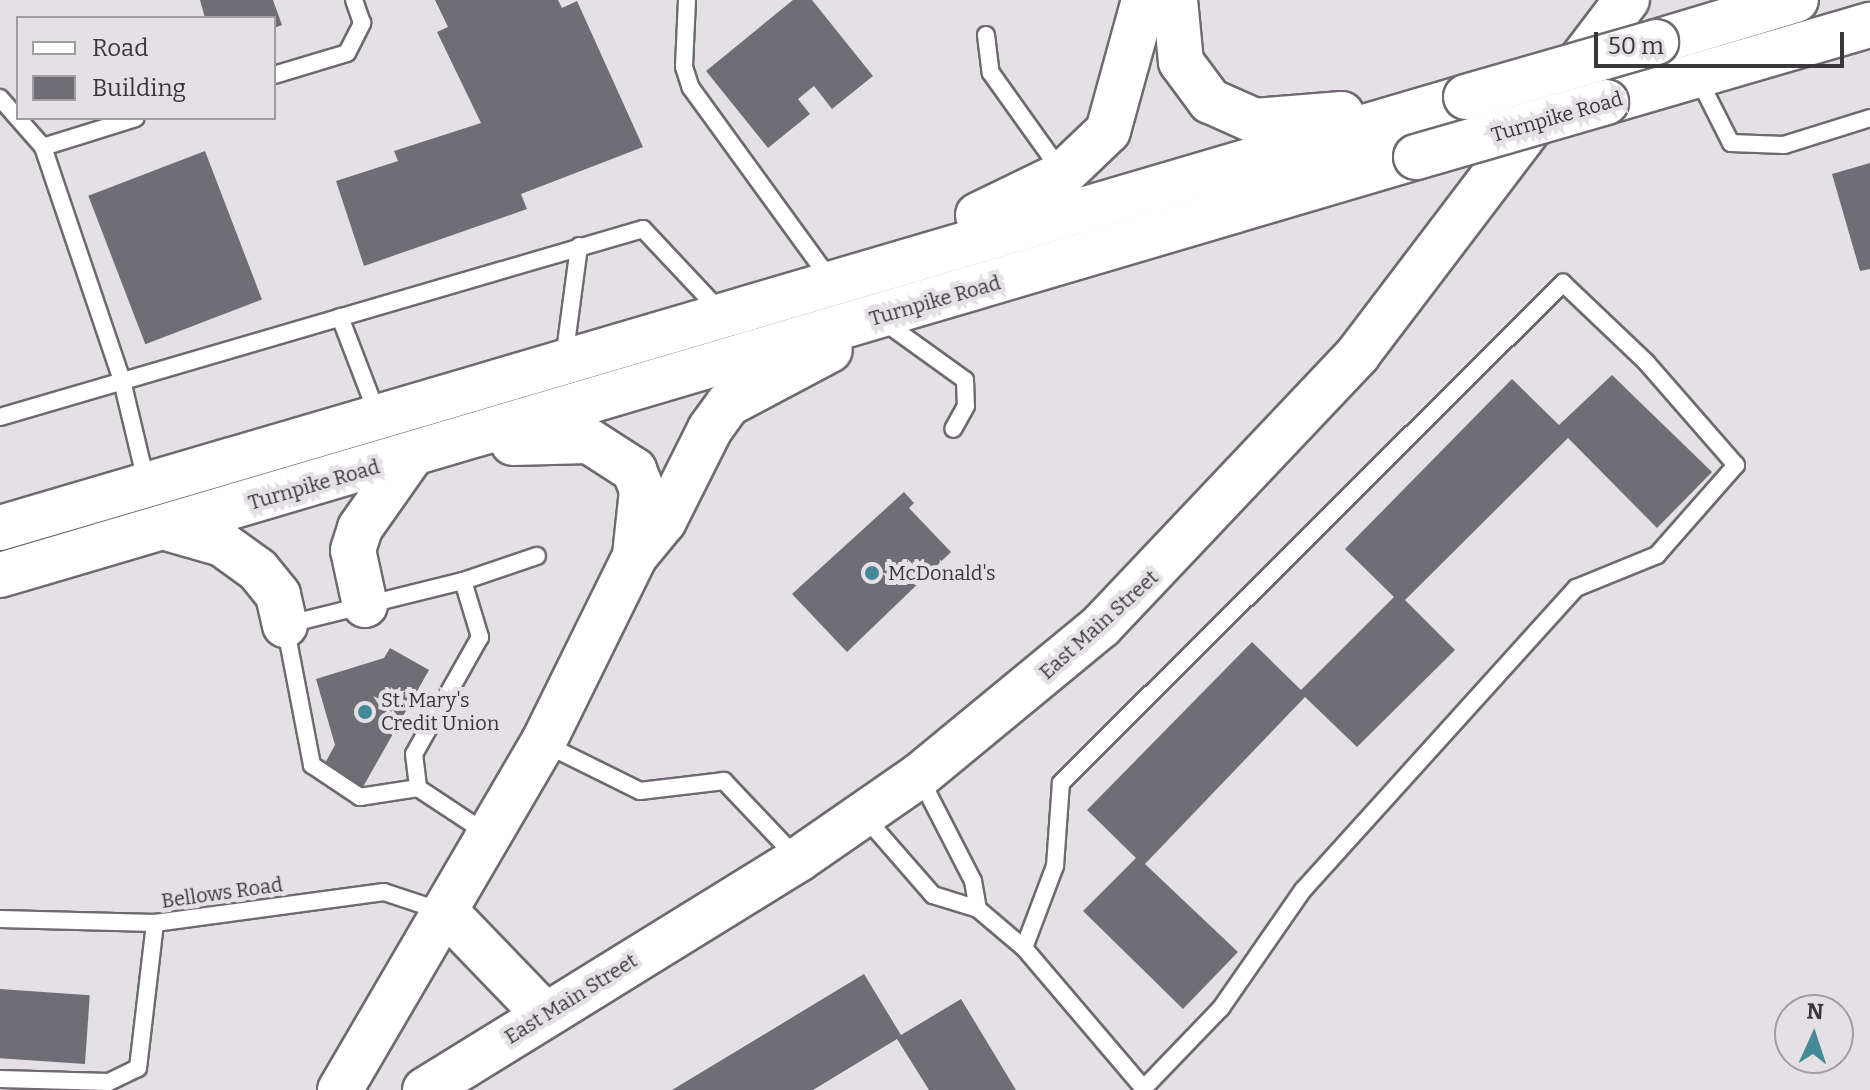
<!DOCTYPE html>
<html>
<head>
<meta charset="utf-8">
<style>
  body { margin:0 }
  #map { position:relative; width:1870px; height:1090px; overflow:hidden; background:#e5e0e6; font-family:Bitter,serif }
  div>[style] { position:absolute }
  [style*='--x'] { left:calc(var(--x)*1px); top:calc(var(--y)*1px); width:calc(var(--w)*1px); rotate:calc(var(--a)*1deg) }
  .building>* { inset:0; background:#706e75; transform-origin:0 0 }
  .roads { filter:drop-shadow(2px 0 #6f6a70) drop-shadow(-2px 0 #6f6a70) drop-shadow(0 2px #6f6a70) drop-shadow(0 -2px #6f6a70) }
  .lane>* { height:16px; margin:-8px; padding:0 8px; transform-origin:8px; border-radius:8px; background:#fff }
  .secondary>* { height:44px; margin:-22px; padding:0 22px; transform-origin:22px; border-radius:22px; background:#fff }
  .highway>* { height:44px; margin:-22px; padding:0 22px; transform-origin:22px; border-radius:22px; background:#fff }
  .bridges { filter:drop-shadow(2px 0 #6f6a70) drop-shadow(-2px 0 #6f6a70) drop-shadow(0 2px #6f6a70) drop-shadow(0 -2px #6f6a70) }
  .highway-bridge>* { height:44px; margin:-22px; padding:0 22px; transform-origin:22px; border-radius:22px; background:#fff }
  .dots>* { width:22px; height:22px; translate:-50% -50%; box-sizing:border-box; border:4px solid #e5e0e6; border-radius:50% }
  span { translate:-50% -50%; white-space:nowrap; text-align:center; line-height:1.15; -webkit-text-stroke:8px #e5e0e6; paint-order:stroke }
  .street-label { font-size:20px; color:#393739 }
  .poi-label { font-size:20px; color:#393739 }
  .left { translate:0 -50%; text-align:left }
  .legend { position:absolute; left:16px; top:16px; width:260px; height:104px; box-sizing:border-box; background:#e5e0e6; border:2px solid #a09ca1; margin:0; padding:10px 14px; list-style:none; font-size:24px; color:#393739 }
  .legend li { display:flex; align-items:center; gap:16px; height:40px }
  .legend b { width:40px; border:2px solid #a09ca1 }
  .north { position:absolute; left:1774px; top:994px; width:80px; height:80px; box-sizing:border-box; background:#e5e0e6; border:2px solid #a09ca1; border-radius:50%; rotate:3deg; font-size:22px; font-weight:700; line-height:32px; text-align:center; color:#393739 }
  .north::after { content:''; display:block; margin:auto; width:28px; height:36px; background:#458a97; clip-path:polygon(50% 0,100% 100%,50% 72%,0 100%) }
  .scale { position:absolute; left:1594px; top:32px; width:250px; height:36px; box-sizing:border-box; border:4px solid #393739; border-top:0; padding-left:10px; font-size:24px; line-height:28px; white-space:nowrap; color:#393739; -webkit-text-stroke:6px #e5e0e6; paint-order:stroke }
</style>
</head>
<body>
<div id="map">
  <div class="building">
    <div style="clip-path:polygon(200px 0,273px 0,282px 25px,274px 28px,274px 18px,205px 18px)"></div>
    <div style="clip-path:polygon(435px 0,558px 0,562px 8px,577px 1px,643px 147px,521px 194px,527px 209px,364px 266px,336px 181px,398px 161px,394px 151px,481px 123px,437px 32px,448px 27px)"></div>
    <div style="clip-path:polygon(793px 0,812px 0,873px 76px,832px 109px,814px 86px,798px 99px,810px 114px,768px 148px,706px 71px)"></div>
    <div style="left:205px;top:151px;width:159px;height:125px;rotate:69deg"></div>
    <div style="clip-path:polygon(1870px 163px,1870px 269px,1860px 271px,1832px 174px)"></div>
    <div style="clip-path:polygon(1612px 375px,1712px 472px,1657px 528px,1568px 438px,1405px 600px,1455px 650px,1357px 747px,1305px 697px,1145px 864px,1238px 952px,1183px 1009px,1083px 911px,1136px 858px,1087px 810px,1252px 642px,1301px 690px,1394px 597px,1345px 549px,1512px 379px,1559px 425px)"></div>
    <div style="clip-path:polygon(904px 492px,914px 503px,909px 508px,951px 552px,847px 652px,792px 594px)"></div>
    <div style="clip-path:polygon(390px 648px,429px 670px,363px 787px,324px 765px,335px 745px,316px 679px,384px 658px)"></div>
    <div style="clip-path:polygon(864px 974px,901px 1035px,961px 999px,1016px 1090px,929px 1090px,897px 1039px,813px 1090px,672px 1090px)"></div>
    <div style="left:0;top:989px;width:90px;height:69px;rotate:4deg"></div>
  </div>
  <div class="roads">
    <div class="lane">
      <div style="--x:687;--y:0;--w:67;--a:92.6"></div>
      <div style="--x:684;--y:67;--w:22;--a:72"></div>
      <div style="--x:691;--y:88;--w:236;--a:54"></div>
      <div style="--x:986;--y:35;--w:38;--a:83"></div>
      <div style="--x:991;--y:73;--w:124;--a:54.5"></div>
      <div style="--x:274;--y:75;--w:76;--a:-16.8"></div>
      <div style="--x:347;--y:53;--w:34;--a:-63"></div>
      <div style="--x:362;--y:23;--w:24;--a:-109"></div>
      <div style="--x:1698;--y:78;--w:73;--a:63.1"></div>
      <div style="--x:1731;--y:143;--w:53;--a:2.2"></div>
      <div style="--x:1784;--y:145;--w:90;--a:-17.4"></div>
      <div style="--x:0;--y:98;--w:65;--a:48.7"></div>
      <div style="--x:43;--y:147;--w:247;--a:71.3"></div>
      <div style="--x:122;--y:381;--w:103;--a:76.5"></div>
      <div style="--x:43;--y:147;--w:97;--a:-17.3"></div>
      <div style="--x:340;--y:317;--w:106;--a:69"></div>
      <div style="--x:883;--y:321;--w:101;--a:35.7"></div>
      <div style="--x:965;--y:380;--w:26;--a:88"></div>
      <div style="--x:966;--y:406;--w:26;--a:119"></div>
      <div style="--x:564;--y:359;--w:114;--a:-82.4"></div>
      <div style="--x:0;--y:417;--w:670;--a:-16.3"></div>
      <div style="--x:643;--y:229;--w:112;--a:46.8"></div>
      <div style="--x:463;--y:581;--w:78;--a:-18.7"></div>
      <div style="--x:545;--y:744;--w:106;--a:26.3"></div>
      <div style="--x:640;--y:791;--w:85;--a:-6.8"></div>
      <div style="--x:724;--y:781;--w:106;--a:46.5"></div>
      <div style="--x:919;--y:776;--w:118;--a:62.8"></div>
      <div style="--x:973;--y:881;--w:28;--a:80"></div>
      <div style="--x:418;--y:788;--w:59;--a:171.2"></div>
      <div style="--x:360;--y:797;--w:58;--a:-146.3"></div>
      <div style="--x:312;--y:765;--w:143;--a:-100.9"></div>
      <div style="--x:285;--y:625;--w:183;--a:-13.9"></div>
      <div style="--x:463;--y:581;--w:59;--a:73.1"></div>
      <div style="--x:480;--y:637;--w:134;--a:119.4"></div>
      <div style="--x:414;--y:754;--w:34;--a:83"></div>
      <div style="--x:418;--y:788;--w:85;--a:33.5"></div>
      <div style="--x:864;--y:816;--w:105;--a:48.9"></div>
      <div style="--x:933;--y:895;--w:47;--a:17.3"></div>
      <div style="--x:978;--y:909;--w:60;--a:40.3"></div>
      <div style="--x:0;--y:919;--w:155;--a:1.5"></div>
      <div style="--x:155;--y:923;--w:231;--a:-7.7"></div>
      <div style="--x:384;--y:892;--w:60;--a:18.4"></div>
      <div style="--x:0;--y:1079;--w:109;--a:1.6"></div>
      <div style="--x:109;--y:1082;--w:32;--a:-26"></div>
      <div style="--x:138;--y:1068;--w:146;--a:-83.3"></div>
      <div style="--x:1145;--y:1090;--w:187;--a:-130.4"></div>
      <div style="--x:1024;--y:948;--w:88;--a:-69.3"></div>
      <div style="--x:1055;--y:866;--w:83;--a:-85.9"></div>
      <div style="--x:1061;--y:783;--w:709;--a:-44.89"></div>
      <div style="--x:1563;--y:283;--w:115;--a:43.6"></div>
      <div style="--x:1646;--y:362;--w:137;--a:48.9"></div>
      <div style="--x:1736;--y:465;--w:120;--a:131.3"></div>
      <div style="--x:1657;--y:555;--w:87;--a:157.8"></div>
      <div style="--x:1576;--y:588;--w:407;--a:132.1"></div>
      <div style="--x:1303;--y:890;--w:144;--a:124.8"></div>
      <div style="--x:1221;--y:1008;--w:110;--a:133.9"></div>
    </div>
    <div class="secondary">
      <div style="--x:425;--y:1090;--w:440;--a:-31.7"></div>
      <div style="--x:799;--y:859;--w:146;--a:-34.7"></div>
      <div style="--x:919;--y:776;--w:236;--a:-39.5"></div>
      <div style="--x:1101;--y:626;--w:374;--a:-46.6"></div>
      <div style="--x:1358;--y:354;--w:445;--a:-52.8"></div>
    </div>
    <div class="highway">
      <div style="--x:1175;--y:0;--w:62;--a:84.5"></div>
      <div style="--x:1181;--y:62;--w:49;--a:53.4"></div>
      <div style="--x:1210;--y:101;--w:49;--a:24"></div>
      <div style="--x:1255;--y:121;--w:87;--a:-4.6"></div>
      <div style="--x:1656;--y:42;--w:146;--a:-16.7"></div>
      <div style="--x:1606;--y:102;--w:275;--a:-16.3"></div>
      <div style="--x:978;--y:215;--w:94;--a:-25.8"></div>
      <div style="--x:1063;--y:174;--w:62;--a:-43.7"></div>
      <div style="--x:1108;--y:131;--w:136;--a:-74.6"></div>
      <div style="--x:513;--y:443;--w:76;--a:-1.5"></div>
      <div style="--x:589;--y:441;--w:54;--a:32.8"></div>
      <div style="--x:634;--y:470;--w:22;--a:68"></div>
      <div style="--x:642;--y:490;--w:66;--a:96.1"></div>
      <div style="--x:163;--y:527;--w:61;--a:16.1"></div>
      <div style="--x:222;--y:544;--w:44;--a:35.8"></div>
      <div style="--x:258;--y:570;--w:32;--a:51"></div>
      <div style="--x:278;--y:595;--w:31;--a:77"></div>
      <div style="--x:0;--y:528;--w:1528;--a:-16.38"></div>
      <div style="--x:0;--y:575;--w:1476;--a:-16.45"></div>
      <div style="--x:365;--y:605;--w:56;--a:-102.3"></div>
      <div style="--x:353;--y:550;--w:23;--a:-72"></div>
      <div style="--x:360;--y:528;--w:87;--a:-54.8"></div>
      <div style="--x:446;--y:912;--w:143;--a:46.1"></div>
      <div style="--x:340;--y:1090;--w:402;--a:-59.7"></div>
      <div style="--x:543;--y:743;--w:208;--a:-63.8"></div>
      <div style="--x:635;--y:556;--w:45;--a:-50.4"></div>
      <div style="--x:664;--y:521;--w:103;--a:-63.4"></div>
      <div style="--x:710;--y:429;--w:31;--a:-54"></div>
      <div style="--x:728;--y:404;--w:115;--a:-27.9"></div>
    </div>
  </div>
  <div class="bridges">
    <div class="highway-bridge">
      <div style="--x:1466;--y:97;--w:198;--a:-16.1"></div>
      <div style="--x:1416;--y:157;--w:198;--a:-16.1"></div>
    </div>
  </div>
  <div class="dots">
    <div style="left:872px;top:573px;background:#458a97"></div>
    <div style="left:365px;top:712px;background:#458a97"></div>
  </div>
  <div class="street-label">
    <span style="left:1557px;top:117px;rotate:-16deg">Turnpike Road</span>
    <span style="left:935px;top:301px;rotate:-16deg">Turnpike Road</span>
    <span style="left:314px;top:485px;rotate:-16deg">Turnpike Road</span>
    <span style="left:1099px;top:625px;rotate:-42deg">East Main Street</span>
    <span style="left:222px;top:893px;rotate:-8deg">Bellows Road</span>
    <span style="left:571px;top:999px;rotate:-32deg">East Main Street</span>
  </div>
  <div class="poi-label">
    <span class="left" style="left:888px;top:573px">McDonald's</span>
    <span class="left" style="left:381px;top:712px">St. Mary's<br>Credit Union</span>
  </div>
  <ul class="legend">
  <li><b style="height:10px;background:#fff"></b>Road</li>
  <li><b style="height:22px;background:#706e75"></b>Building</li>
  </ul>
  <div class="north">N</div>
  <div class="scale">50 m</div>
</div>
</body>
</html>
